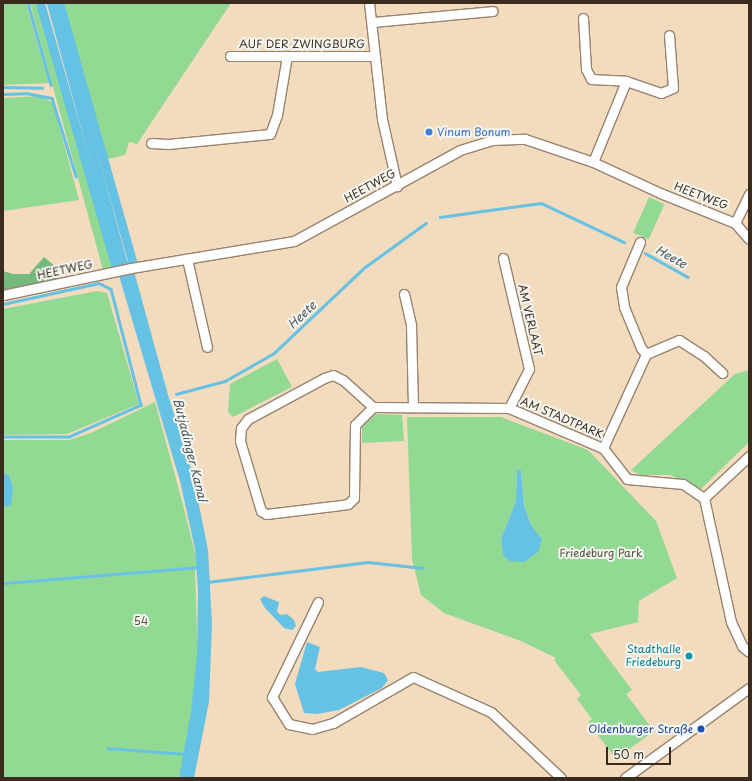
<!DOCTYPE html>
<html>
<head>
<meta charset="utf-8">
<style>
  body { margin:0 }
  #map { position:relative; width:752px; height:781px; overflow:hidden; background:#f3dbbe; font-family:"Playpen Sans",sans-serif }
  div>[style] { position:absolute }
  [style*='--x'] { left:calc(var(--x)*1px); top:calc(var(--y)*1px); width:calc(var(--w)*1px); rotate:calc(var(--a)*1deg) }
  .green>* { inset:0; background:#92d993; transform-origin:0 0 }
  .forest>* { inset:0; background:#75b97d }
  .water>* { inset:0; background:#66c2e4 }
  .stream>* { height:2.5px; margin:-1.25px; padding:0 1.25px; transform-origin:1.25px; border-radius:1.25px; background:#66c2e4 }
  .canal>* { height:9px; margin:-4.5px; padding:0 4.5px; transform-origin:4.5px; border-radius:4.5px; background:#66c2e4 }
  .roads { filter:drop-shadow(1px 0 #97826e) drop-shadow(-1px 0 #97826e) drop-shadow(0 1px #97826e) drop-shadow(0 -1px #97826e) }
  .minor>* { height:9px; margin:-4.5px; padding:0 4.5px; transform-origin:4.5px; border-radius:4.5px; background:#fff }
  .dots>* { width:11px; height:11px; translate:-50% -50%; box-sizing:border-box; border:2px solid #f6f6f2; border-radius:50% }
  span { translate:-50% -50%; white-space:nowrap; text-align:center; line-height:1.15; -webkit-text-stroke:4px #f6f6f2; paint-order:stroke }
  .street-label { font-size:11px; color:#3b2a1e }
  .shop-label { font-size:11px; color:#366cbe }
  .left { translate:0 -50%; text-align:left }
  .park-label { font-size:11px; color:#51563b }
  .culture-label { font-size:11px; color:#0d838f }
  .right { translate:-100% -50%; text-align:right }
  .transit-label { font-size:11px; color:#164399 }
  .water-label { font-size:12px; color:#485859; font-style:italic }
  .frame { position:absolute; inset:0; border:4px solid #3b2a1e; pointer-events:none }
  .scale { position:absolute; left:606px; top:747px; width:65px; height:18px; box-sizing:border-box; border:2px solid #3b2a1e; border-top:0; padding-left:5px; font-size:12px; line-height:14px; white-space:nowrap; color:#3b2a1e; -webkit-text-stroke:3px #f6f6f2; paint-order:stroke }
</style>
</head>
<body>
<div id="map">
  <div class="green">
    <div style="clip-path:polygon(3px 3px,26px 3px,49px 83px,3px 85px)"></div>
    <div style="clip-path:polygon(30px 3px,40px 3px,116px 268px,103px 270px)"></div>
    <div style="clip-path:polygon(59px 3px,231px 3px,137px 144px,129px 142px,125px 155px,104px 160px)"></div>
    <div style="clip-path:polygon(41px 96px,53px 103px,79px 200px,3px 211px,3px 98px)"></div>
    <div style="left:649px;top:197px;width:17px;height:39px;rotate:24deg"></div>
    <div style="clip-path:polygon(97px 291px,107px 293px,139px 404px,67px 434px,3px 435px,3px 309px)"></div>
    <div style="clip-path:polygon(277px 359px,292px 387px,233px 417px,228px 412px,230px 384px)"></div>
    <div style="clip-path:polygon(749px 370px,749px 442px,701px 489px,670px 475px,640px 475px,631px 470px,735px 374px)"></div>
    <div style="clip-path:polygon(155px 402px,182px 501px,195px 553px,196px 567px,3px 582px,3px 440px,69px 440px,91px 433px)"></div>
    <div style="clip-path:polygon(376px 414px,402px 415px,404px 441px,362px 443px,362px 427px)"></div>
    <div style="clip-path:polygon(evenodd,407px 417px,501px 417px,588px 450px,656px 521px,677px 578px,639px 601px,638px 622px,590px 634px,632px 690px,626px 694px,654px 731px,616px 759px,588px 722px,592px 719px,577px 699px,581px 695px,554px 660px,556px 658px,521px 641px,444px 613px,421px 595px,412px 559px,407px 417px,517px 470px,521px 470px,524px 505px,531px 525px,542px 539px,509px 561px,503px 555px,501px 539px,516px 501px,517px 470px)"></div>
    <div style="clip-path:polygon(195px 569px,198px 670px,189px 735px,179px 778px,3px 778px,3px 584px)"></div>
  </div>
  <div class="forest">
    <div style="clip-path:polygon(44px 257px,57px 268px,56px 280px,3px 291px,3px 271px,13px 274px,29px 274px)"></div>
  </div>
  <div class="water">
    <div style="clip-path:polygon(134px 271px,168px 395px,193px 475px,208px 550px,212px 624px,209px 702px,194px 778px,179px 778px,191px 712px,197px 655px,198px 591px,195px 549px,180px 481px,119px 276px)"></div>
    <div style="clip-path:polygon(517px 470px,521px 470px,524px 505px,531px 525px,542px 539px,538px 552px,524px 562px,509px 561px,503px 555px,501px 539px,516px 501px)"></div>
    <div style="clip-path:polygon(3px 472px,9px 476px,13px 488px,11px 505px,3px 507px)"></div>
    <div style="clip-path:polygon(264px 596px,279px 602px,277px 612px,281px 615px,287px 614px,294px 620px,296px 626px,292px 630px,284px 628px,265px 608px,260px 599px)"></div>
    <div style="clip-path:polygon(307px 642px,320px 647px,315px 669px,318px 672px,361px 667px,384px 673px,388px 680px,382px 688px,339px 710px,317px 714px,304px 713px,295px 684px)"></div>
  </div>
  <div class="stream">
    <div style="--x:28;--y:3;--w:85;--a:74.3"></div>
    <div style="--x:3;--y:87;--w:39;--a:1"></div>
    <div style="--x:3;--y:94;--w:23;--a:-2"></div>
    <div style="--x:26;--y:93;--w:26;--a:11"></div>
    <div style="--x:52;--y:98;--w:82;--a:72.9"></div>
    <div style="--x:440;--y:217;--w:102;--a:-7.9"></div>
    <div style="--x:541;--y:203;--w:92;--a:25.2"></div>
    <div style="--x:645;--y:253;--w:49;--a:29.2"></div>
    <div style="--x:3;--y:304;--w:98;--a:-12.3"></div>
    <div style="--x:99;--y:283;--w:13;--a:27"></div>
    <div style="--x:111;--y:289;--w:120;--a:75.5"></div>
    <div style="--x:141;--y:405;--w:79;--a:156"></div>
    <div style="--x:69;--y:437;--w:66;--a:180"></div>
    <div style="--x:176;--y:394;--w:51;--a:-14.9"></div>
    <div style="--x:225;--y:381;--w:56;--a:-29.7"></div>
    <div style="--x:274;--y:353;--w:125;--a:-43.4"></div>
    <div style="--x:365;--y:267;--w:75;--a:-35.8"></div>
    <div style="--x:207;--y:582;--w:162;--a:-7.1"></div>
    <div style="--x:368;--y:562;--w:55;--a:6.2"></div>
    <div style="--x:3;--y:583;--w:198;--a:-4.6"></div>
    <div style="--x:108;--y:748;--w:77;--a:4.5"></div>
  </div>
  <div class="canal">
    <div style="--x:40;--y:3;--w:276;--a:74"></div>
    <div style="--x:116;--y:268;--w:17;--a:-13"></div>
    <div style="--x:133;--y:264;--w:271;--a:-105.8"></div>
    <div style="--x:51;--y:3;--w:283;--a:74.6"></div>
  </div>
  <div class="roads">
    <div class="minor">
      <div style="--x:369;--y:3;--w:117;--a:83.6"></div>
      <div style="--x:382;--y:119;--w:69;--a:77.4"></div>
      <div style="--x:583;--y:18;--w:51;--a:86.6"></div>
      <div style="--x:586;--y:69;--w:11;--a:63"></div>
      <div style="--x:591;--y:79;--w:35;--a:3"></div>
      <div style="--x:626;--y:81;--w:37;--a:19"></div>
      <div style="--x:661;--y:93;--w:13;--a:-23"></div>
      <div style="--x:673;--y:88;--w:53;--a:-94.3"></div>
      <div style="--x:372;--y:22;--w:121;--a:-5.2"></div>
      <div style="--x:230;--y:56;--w:144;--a:0"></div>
      <div style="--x:151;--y:143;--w:17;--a:3"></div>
      <div style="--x:168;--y:144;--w:102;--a:-5.6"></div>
      <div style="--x:270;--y:134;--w:20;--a:-70"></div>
      <div style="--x:277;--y:115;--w:60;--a:-80.4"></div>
      <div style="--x:593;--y:162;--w:87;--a:-67.8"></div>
      <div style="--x:735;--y:223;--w:32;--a:-64"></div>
      <div style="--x:640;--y:242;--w:49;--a:112.9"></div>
      <div style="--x:621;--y:287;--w:20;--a:81"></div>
      <div style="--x:624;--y:307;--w:44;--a:67.5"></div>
      <div style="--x:641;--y:348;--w:8;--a:50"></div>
      <div style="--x:503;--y:258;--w:114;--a:76.8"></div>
      <div style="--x:529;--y:369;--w:44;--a:117.1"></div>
      <div style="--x:187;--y:259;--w:90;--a:77.2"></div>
      <div style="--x:404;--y:294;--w:32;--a:77"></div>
      <div style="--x:411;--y:325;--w:80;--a:88.6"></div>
      <div style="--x:3;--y:295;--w:131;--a:-11.9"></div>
      <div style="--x:131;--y:268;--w:165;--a:-9.4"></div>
      <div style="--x:294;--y:241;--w:189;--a:-28.7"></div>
      <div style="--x:460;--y:150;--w:34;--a:-17"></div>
      <div style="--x:492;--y:140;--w:33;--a:-2"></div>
      <div style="--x:525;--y:139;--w:72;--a:18.7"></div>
      <div style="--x:593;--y:162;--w:74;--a:24.8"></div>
      <div style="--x:660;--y:193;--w:81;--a:21.8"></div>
      <div style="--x:735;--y:223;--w:21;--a:49"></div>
      <div style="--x:373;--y:407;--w:25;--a:135"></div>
      <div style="--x:355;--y:425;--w:73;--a:90.8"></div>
      <div style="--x:354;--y:498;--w:8;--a:135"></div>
      <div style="--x:348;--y:504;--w:15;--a:172"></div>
      <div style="--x:333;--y:506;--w:67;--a:173.2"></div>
      <div style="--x:266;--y:514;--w:6;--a:-149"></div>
      <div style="--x:261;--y:511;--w:73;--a:-106.7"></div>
      <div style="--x:240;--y:441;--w:13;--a:-86"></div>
      <div style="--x:241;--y:428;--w:11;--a:-52"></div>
      <div style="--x:248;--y:419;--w:86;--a:-28.3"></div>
      <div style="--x:324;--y:378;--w:9;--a:-18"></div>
      <div style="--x:333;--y:375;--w:11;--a:27"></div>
      <div style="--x:343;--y:380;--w:40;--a:42"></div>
      <div style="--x:373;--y:407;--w:136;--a:0.4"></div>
      <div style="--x:509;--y:408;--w:102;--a:23.1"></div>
      <div style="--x:603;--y:448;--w:39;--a:52"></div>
      <div style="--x:627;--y:479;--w:56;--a:5.1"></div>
      <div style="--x:683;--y:484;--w:25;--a:34"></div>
      <div style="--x:704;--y:498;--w:127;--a:77.7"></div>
      <div style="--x:731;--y:622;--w:26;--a:65"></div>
      <div style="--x:742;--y:646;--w:9;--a:41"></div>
      <div style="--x:603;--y:448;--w:103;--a:-65.4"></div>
      <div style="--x:646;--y:354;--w:36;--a:-23"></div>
      <div style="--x:679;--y:340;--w:30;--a:33"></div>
      <div style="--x:704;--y:356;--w:25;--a:43"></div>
      <div style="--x:704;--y:498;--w:62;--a:-43"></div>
      <div style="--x:318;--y:602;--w:106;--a:115.8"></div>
      <div style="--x:272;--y:697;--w:32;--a:58"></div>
      <div style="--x:289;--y:724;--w:24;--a:12"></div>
      <div style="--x:312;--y:729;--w:22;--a:-16"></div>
      <div style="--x:333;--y:723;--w:92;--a:-29.9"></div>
      <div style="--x:413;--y:677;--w:85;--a:24.2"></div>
      <div style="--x:491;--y:712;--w:96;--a:43.3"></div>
      <div style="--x:625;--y:778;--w:153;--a:-36"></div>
    </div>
  </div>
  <div class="dots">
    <div style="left:429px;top:132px;background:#3f7fe0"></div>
    <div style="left:689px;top:656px;background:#0f9aa8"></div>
    <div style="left:701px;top:729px;background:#1a4fb4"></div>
  </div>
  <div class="street-label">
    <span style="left:302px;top:44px">AUF DER ZWINGBURG</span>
    <span style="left:370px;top:186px;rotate:-29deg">HEETWEG</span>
    <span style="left:701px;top:196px;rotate:21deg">HEETWEG</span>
    <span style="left:65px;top:270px;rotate:-12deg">HEETWEG</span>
    <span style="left:530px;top:320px;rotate:77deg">AM VERLAAT</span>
    <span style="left:562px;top:418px;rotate:23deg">AM STADTPARK</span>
  </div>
  <div class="shop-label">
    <span class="left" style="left:437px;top:132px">Vinum Bonum</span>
  </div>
  <div class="park-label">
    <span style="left:601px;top:553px">Friedeburg Park</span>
    <span style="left:141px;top:621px">54</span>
  </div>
  <div class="culture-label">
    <span class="right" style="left:681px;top:656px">Stadthalle<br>Friedeburg</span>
  </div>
  <div class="transit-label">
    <span class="right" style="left:693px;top:729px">Oldenburger Straße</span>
  </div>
  <div class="water-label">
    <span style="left:671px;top:257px;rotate:29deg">Heete</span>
    <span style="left:302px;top:315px;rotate:-44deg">Heete</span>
    <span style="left:190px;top:450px;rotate:76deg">Butjadinger Kanal</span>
  </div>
  <div class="frame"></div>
  <div class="scale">50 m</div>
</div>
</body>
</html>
